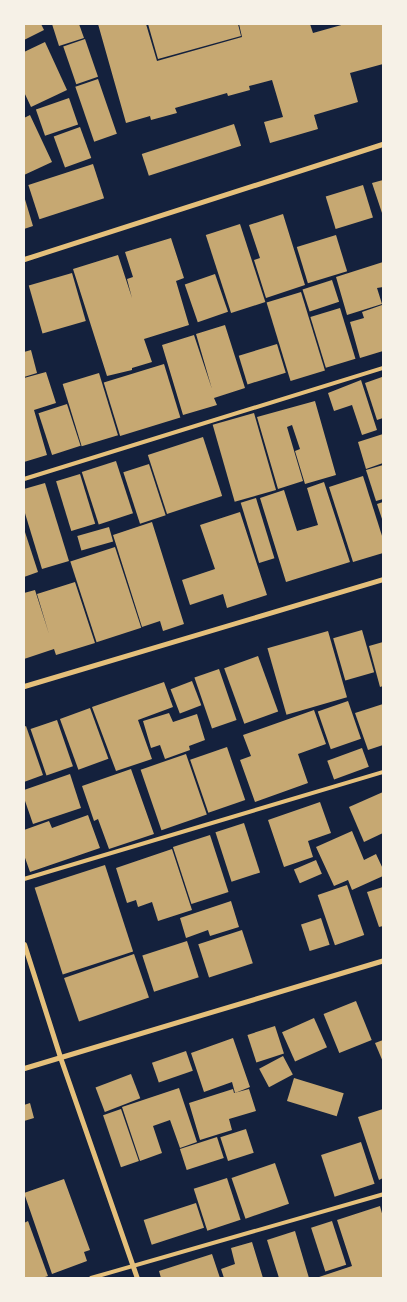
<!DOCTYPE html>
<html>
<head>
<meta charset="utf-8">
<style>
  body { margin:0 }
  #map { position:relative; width:407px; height:1302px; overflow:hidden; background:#14213d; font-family:"Golos Text",sans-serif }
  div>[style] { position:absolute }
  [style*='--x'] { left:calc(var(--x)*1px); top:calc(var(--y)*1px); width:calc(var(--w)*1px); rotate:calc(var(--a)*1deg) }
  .building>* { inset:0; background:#c6a872; transform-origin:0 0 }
  .service>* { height:4px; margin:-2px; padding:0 2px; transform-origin:2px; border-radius:2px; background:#e5c07b }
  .minor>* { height:5px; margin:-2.5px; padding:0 2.5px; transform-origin:2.5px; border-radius:2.5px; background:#e5c07b }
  span { translate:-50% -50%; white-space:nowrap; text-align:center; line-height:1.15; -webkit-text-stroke:5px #f6f1e7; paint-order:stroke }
  .frame { position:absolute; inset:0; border:25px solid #f6f1e7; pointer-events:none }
</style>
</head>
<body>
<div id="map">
  <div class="building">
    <div style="clip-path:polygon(24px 24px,41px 24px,44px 30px,24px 40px)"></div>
    <div style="clip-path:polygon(52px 24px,79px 24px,84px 38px,59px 46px)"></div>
    <div style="clip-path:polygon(98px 24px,146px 24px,157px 61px,242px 37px,239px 24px,310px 24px,313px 33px,345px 24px,383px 24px,383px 64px,350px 73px,358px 102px,314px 115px,318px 129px,270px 143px,264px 122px,283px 117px,272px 80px,249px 86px,250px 90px,228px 96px,227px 93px,175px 108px,177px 113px,151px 120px,150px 116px,126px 123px)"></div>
    <div style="clip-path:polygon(148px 24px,238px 24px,241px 36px,158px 59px)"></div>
    <div style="left:85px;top:39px;width:40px;height:23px;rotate:71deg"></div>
    <div style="clip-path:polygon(45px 42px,67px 90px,31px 107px,24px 92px,24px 52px)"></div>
    <div style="left:98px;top:79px;width:58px;height:24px;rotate:71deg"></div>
    <div style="left:69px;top:98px;width:28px;height:35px;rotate:71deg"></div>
    <div style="clip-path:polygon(30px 115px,52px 162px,24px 175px,24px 118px)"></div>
    <div style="left:234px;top:124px;width:23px;height:97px;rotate:72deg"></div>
    <div style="left:80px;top:127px;width:33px;height:28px;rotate:70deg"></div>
    <div style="left:93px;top:164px;width:36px;height:68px;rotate:72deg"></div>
    <div style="clip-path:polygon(383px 180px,383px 216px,372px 183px)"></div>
    <div style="left:363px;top:185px;width:34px;height:39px;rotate:73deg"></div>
    <div style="clip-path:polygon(24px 196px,33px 226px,24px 229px)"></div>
    <div style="clip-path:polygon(283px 214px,305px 285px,266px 298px,254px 260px,260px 258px,249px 225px)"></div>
    <div style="left:240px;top:224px;width:82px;height:36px;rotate:72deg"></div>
    <div style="left:336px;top:235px;width:38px;height:41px;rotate:73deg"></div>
    <div style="clip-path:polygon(171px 238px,184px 278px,176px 281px,189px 325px,144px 339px,152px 362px,132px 368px,132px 370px,107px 376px,73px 269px,118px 255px,132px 298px,127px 279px,133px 277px,125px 252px)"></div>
    <div style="clip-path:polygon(383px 262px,383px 287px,377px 288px,382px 304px,347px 315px,336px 277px)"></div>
    <div style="left:72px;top:273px;width:50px;height:45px;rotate:74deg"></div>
    <div style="left:215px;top:274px;width:40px;height:32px;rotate:71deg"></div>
    <div style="left:332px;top:280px;width:23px;height:31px;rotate:72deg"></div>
    <div style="left:301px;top:292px;width:82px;height:36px;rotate:73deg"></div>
    <div style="clip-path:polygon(382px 305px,383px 351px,360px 358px,350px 322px,364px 318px,362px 312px)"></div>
    <div style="left:340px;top:308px;width:53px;height:31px;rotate:73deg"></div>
    <div style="clip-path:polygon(225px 325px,245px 388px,214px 398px,217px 405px,183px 415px,162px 345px,194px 335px,212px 389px,196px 334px)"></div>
    <div style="left:277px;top:344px;width:30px;height:40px;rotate:73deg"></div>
    <div style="clip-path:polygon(31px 350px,37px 373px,24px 377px,24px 352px)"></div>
    <div style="left:164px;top:364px;width:56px;height:63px;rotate:73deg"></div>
    <div style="clip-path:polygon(46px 372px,56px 403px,34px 410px,47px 455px,24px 462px,24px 378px)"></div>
    <div style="left:99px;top:373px;width:65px;height:38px;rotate:73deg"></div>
    <div style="clip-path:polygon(382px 377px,383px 418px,377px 420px,365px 383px)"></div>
    <div style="clip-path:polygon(361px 380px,377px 430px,362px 435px,352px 405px,334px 411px,328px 393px)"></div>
    <div style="clip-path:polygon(315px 401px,336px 475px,305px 484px,295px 451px,300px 449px,292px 425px,287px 427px,303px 481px,278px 489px,257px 417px)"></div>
    <div style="left:67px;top:404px;width:44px;height:30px;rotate:72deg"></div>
    <div style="left:254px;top:413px;width:80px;height:43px;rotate:74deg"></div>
    <div style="clip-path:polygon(383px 434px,383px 463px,366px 469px,358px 442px)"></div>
    <div style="left:203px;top:437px;width:62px;height:58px;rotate:72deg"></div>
    <div style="left:116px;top:461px;width:55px;height:36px;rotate:72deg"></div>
    <div style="left:149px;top:464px;width:54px;height:27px;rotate:72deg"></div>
    <div style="clip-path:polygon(383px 465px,383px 499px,376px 501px,366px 470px)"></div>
    <div style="left:80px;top:474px;width:52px;height:25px;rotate:73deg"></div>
    <div style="clip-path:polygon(363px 476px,383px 539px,383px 553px,353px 562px,329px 487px)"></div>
    <div style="clip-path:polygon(324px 482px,350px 562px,286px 582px,260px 498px,284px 490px,297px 531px,318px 525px,307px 488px)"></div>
    <div style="clip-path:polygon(45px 483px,69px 561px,42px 569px,24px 510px,24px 489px)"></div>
    <div style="left:256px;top:498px;width:63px;height:16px;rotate:73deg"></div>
    <div style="clip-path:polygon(383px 502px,383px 522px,377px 504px)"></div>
    <div style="clip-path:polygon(240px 512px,267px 595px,227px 608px,223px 594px,190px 605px,182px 580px,215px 569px,200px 525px)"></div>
    <div style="clip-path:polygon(152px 522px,184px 624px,163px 631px,160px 621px,142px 627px,113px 535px)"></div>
    <div style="left:109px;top:527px;width:15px;height:33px;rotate:74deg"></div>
    <div style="clip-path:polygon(24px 529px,38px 572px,24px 577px)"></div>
    <div style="left:115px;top:547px;width:85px;height:47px;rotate:72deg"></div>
    <div style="clip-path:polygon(75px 582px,95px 643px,56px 655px,54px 649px,24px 659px,24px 593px,35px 590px,49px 634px,37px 594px)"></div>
    <div style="left:362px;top:630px;width:44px;height:30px;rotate:74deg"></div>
    <div style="left:328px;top:631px;width:69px;height:63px;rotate:74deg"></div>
    <div style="clip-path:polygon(383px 642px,383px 686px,380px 687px,369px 646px)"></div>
    <div style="left:258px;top:656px;width:59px;height:36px;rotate:70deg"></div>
    <div style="left:219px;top:669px;width:54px;height:26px;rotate:71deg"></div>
    <div style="left:192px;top:681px;width:26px;height:23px;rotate:69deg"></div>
    <div style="clip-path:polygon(164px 682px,173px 707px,138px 720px,152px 759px,116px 771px,92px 707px)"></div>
    <div style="left:348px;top:701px;width:40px;height:32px;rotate:71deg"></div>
    <div style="clip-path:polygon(383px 704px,383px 745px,368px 750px,355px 713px)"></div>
    <div style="left:90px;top:708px;width:54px;height:32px;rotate:70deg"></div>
    <div style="clip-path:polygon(314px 710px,326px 744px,298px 754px,308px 783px,255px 802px,240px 760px,251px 756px,243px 735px)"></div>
    <div style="clip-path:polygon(169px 713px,173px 722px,197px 714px,205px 740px,189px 746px,190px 750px,165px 759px,160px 745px,151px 748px,143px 721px)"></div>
    <div style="left:57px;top:720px;width:49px;height:28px;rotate:71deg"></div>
    <div style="clip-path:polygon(26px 726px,43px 775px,24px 782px,24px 727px)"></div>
    <div style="left:227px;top:747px;width:56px;height:39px;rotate:71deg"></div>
    <div style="left:362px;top:748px;width:20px;height:37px;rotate:70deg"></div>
    <div style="left:186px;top:754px;width:64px;height:48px;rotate:71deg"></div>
    <div style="clip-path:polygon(131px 769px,154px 834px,109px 849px,98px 819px,94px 821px,82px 786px)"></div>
    <div style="clip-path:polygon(70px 774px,81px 808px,33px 824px,24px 798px,24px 790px)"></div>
    <div style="clip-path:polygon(383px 792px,383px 833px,364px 842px,349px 807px)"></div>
    <div style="clip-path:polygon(320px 802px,331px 833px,308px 841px,313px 857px,284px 867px,268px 820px)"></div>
    <div style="clip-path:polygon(88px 815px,100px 848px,30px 872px,24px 855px,24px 830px,49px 821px,52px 828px)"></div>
    <div style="left:244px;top:823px;width:52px;height:30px;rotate:72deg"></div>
    <div style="clip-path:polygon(352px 831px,364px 860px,376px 854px,383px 869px,383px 876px,352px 890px,348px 880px,334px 886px,316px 847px)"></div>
    <div style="left:210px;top:835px;width:60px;height:39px;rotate:72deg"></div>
    <div style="clip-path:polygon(172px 849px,192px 910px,158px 921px,152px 902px,138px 907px,136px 900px,127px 903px,116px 868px)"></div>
    <div style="left:316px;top:860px;width:15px;height:24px;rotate:67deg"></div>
    <div style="left:105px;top:865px;width:91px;height:74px;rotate:72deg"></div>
    <div style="left:347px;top:885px;width:53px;height:31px;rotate:71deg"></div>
    <div style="clip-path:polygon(383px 887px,383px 926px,379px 927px,367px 892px)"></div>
    <div style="clip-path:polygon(231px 901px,239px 927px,210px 936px,208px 930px,186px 938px,180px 918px)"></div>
    <div style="left:321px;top:918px;width:28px;height:21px;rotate:72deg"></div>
    <div style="left:242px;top:930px;width:35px;height:46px;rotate:72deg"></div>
    <div style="left:187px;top:941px;width:38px;height:47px;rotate:72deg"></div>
    <div style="left:134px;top:954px;width:46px;height:74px;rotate:71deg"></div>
    <div style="left:356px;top:1001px;width:42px;height:35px;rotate:68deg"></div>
    <div style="left:314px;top:1018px;width:32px;height:35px;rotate:66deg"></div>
    <div style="left:275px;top:1026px;width:29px;height:29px;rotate:72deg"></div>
    <div style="clip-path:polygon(233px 1038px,250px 1087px,235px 1093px,232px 1082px,204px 1092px,191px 1053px)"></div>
    <div style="clip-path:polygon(383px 1040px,383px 1062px,375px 1043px)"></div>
    <div style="left:186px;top:1051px;width:21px;height:36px;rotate:71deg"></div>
    <div style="left:283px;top:1056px;width:21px;height:27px;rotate:62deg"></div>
    <div style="left:131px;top:1074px;width:26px;height:38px;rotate:69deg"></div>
    <div style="left:294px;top:1078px;width:52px;height:24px;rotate:17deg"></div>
    <div style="clip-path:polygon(179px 1088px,197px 1142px,180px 1148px,170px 1120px,153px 1126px,162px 1153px,140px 1161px,122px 1107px)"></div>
    <div style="clip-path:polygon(233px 1089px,234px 1093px,249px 1089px,256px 1111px,229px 1119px,232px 1130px,200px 1140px,189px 1103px)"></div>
    <div style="clip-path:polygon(30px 1103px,34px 1118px,24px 1121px,24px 1105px)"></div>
    <div style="left:121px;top:1109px;width:55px;height:19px;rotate:71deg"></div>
    <div style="clip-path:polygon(383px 1109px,383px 1178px,379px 1180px,358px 1117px)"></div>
    <div style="left:246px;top:1129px;width:25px;height:27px;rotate:72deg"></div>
    <div style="left:217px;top:1137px;width:22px;height:39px;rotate:72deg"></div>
    <div style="left:361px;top:1142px;width:44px;height:42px;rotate:72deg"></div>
    <div style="left:275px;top:1163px;width:43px;height:46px;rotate:71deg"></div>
    <div style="left:227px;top:1178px;width:44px;height:35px;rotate:72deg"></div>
    <div style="clip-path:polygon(64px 1179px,90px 1250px,84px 1252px,87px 1261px,52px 1274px,24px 1193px)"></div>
    <div style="left:196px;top:1203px;width:26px;height:55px;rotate:72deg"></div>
    <div style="clip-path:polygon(380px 1206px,383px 1217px,383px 1278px,316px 1278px,352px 1266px,337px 1220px)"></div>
    <div style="clip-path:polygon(28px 1221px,48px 1276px,42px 1278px,24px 1278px,24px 1223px)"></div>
    <div style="left:332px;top:1221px;width:46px;height:22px;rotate:72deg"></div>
    <div style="clip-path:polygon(295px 1231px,309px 1278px,279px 1278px,267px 1240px)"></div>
    <div style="clip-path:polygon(252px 1242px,263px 1278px,224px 1278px,221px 1269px,235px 1264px,231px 1248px)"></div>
    <div style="clip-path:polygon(212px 1254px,220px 1278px,161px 1278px,159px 1271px)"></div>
  </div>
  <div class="service">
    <div style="--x:24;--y:479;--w:376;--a:-17.2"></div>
    <div style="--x:24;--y:879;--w:375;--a:-16.6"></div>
    <div style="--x:91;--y:1278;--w:304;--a:-16"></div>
  </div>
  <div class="minor">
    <div style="--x:24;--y:259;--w:377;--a:-17.8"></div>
    <div style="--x:24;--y:686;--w:375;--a:-16.6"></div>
    <div style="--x:24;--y:944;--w:119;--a:72.3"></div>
    <div style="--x:60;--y:1057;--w:234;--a:70.8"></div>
    <div style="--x:24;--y:1068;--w:375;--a:-16.7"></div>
  </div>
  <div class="frame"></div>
</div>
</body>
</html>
